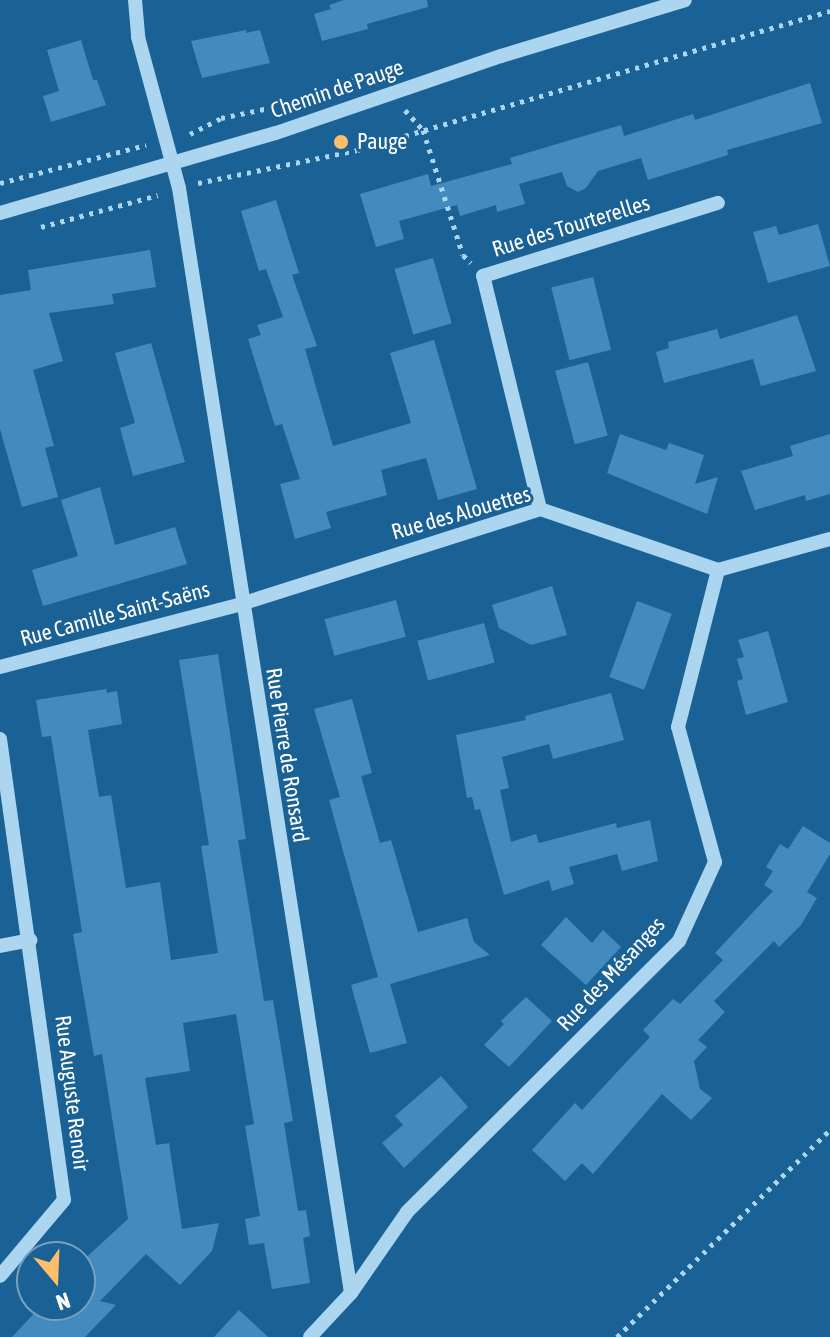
<!DOCTYPE html>
<html>
<head>
<meta charset="utf-8">
<style>
  body { margin:0 }
  #map { position:relative; width:830px; height:1337px; overflow:hidden; background:#1a6295; font-family:"Asap Condensed",sans-serif }
  div>[style] { position:absolute }
  [style*='--x'] { left:calc(var(--x)*1px); top:calc(var(--y)*1px); width:calc(var(--w)*1px); rotate:calc(var(--a)*1deg) }
  .building>* { inset:0; background:#438bbc; transform-origin:0 0 }
  .path>* { height:5px; margin-top:-2.5px; transform-origin:0; background:repeating-linear-gradient(90deg,#acd5f0 0 4px,transparent 0 10px) }
  .minor>* { height:14px; margin:-7px; padding:0 7px; transform-origin:7px; border-radius:7px; background:#acd5f0 }
  .dots>* { width:22px; height:22px; translate:-50% -50%; box-sizing:border-box; border:4px solid #1a6295; border-radius:50% }
  span { translate:-50% -50%; white-space:nowrap; text-align:center; line-height:1.15; -webkit-text-stroke:6px #1a6295; paint-order:stroke }
  .street-label { font-size:22px; color:#fff }
  .poi-label { font-size:22px; color:#fff }
  .left { translate:0 -50%; text-align:left }
  .north { position:absolute; left:16px; top:1241px; width:80px; height:80px; box-sizing:border-box; background:#1a6295; border:2px solid #76a1bf; border-radius:50%; rotate:161deg; font-size:22px; font-weight:700; line-height:32px; text-align:center; color:#fff }
  .north::after { content:''; display:block; margin:auto; width:28px; height:36px; background:#ffbe6a; clip-path:polygon(50% 0,100% 100%,50% 72%,0 100%) }
</style>
</head>
<body>
<div id="map">
  <div class="building">
    <div style="clip-path:polygon(344px 0,427px 0,428px 7px,367px 24px,368px 29px,322px 41px,314px 14px,331px 9px,329px 5px)"></div>
    <div style="clip-path:polygon(246px 30px,246px 33px,260px 30px,270px 63px,202px 78px,191px 41px)"></div>
    <div style="clip-path:polygon(81px 40px,93px 80px,97px 80px,106px 105px,51px 122px,43px 96px,59px 91px,47px 50px)"></div>
    <div style="clip-path:polygon(810px 83px,822px 123px,727px 150px,728px 155px,648px 180px,641px 158px,598px 171px,586px 188px,578px 192px,567px 186px,562px 172px,519px 184px,525px 204px,497px 212px,496px 205px,460px 216px,457px 205px,399px 221px,404px 239px,376px 247px,360px 194px,428px 174px,431px 186px,512px 164px,510px 158px,621px 125px,624px 136px,693px 114px,695px 120px)"></div>
    <div style="clip-path:polygon(276px 200px,299px 273px,292px 275px,317px 346px,305px 349px,333px 446px,411px 423px,390px 353px,434px 340px,477px 489px,438px 500px,426px 458px,381px 470px,387px 495px,326px 512px,331px 528px,295px 539px,280px 484px,300px 479px,282px 424px,275px 426px,248px 339px,261px 335px,257px 325px,283px 317px,266px 269px,259px 271px,241px 211px)"></div>
    <div style="clip-path:polygon(818px 224px,830px 266px,768px 283px,753px 232px,776px 226px,779px 235px)"></div>
    <div style="clip-path:polygon(150px 250px,156px 287px,112px 294px,114px 304px,49px 313px,63px 361px,33px 370px,54px 446px,45px 448px,58px 497px,22px 507px,0 429px,0 295px,31px 290px,28px 270px)"></div>
    <div style="left:433px;top:258px;width:68px;height:40px;rotate:74deg"></div>
    <div style="left:593px;top:277px;width:75px;height:43px;rotate:76deg"></div>
    <div style="clip-path:polygon(797px 315px,816px 371px,761px 386px,753px 359px,664px 383px,656px 352px,669px 348px,668px 342px,717px 329px,720px 339px)"></div>
    <div style="clip-path:polygon(151px 343px,185px 462px,133px 476px,120px 428px,135px 423px,115px 353px)"></div>
    <div style="left:588px;top:362px;width:76px;height:34px;rotate:75deg"></div>
    <div style="clip-path:polygon(620px 434px,666px 450px,669px 443px,704px 455px,695px 484px,718px 477px,707px 514px,607px 473px)"></div>
    <div style="clip-path:polygon(830px 434px,830px 494px,806px 501px,805px 495px,755px 510px,741px 471px,793px 456px,790px 446px)"></div>
    <div style="clip-path:polygon(100px 487px,115px 545px,175px 527px,187px 564px,43px 606px,32px 570px,78px 556px,61px 500px)"></div>
    <div style="clip-path:polygon(552px 586px,567px 635px,531px 645px,499px 628px,492px 605px)"></div>
    <div style="left:396px;top:600px;width:38px;height:74px;rotate:75deg"></div>
    <div style="left:637px;top:601px;width:37px;height:81px;rotate:20deg"></div>
    <div style="left:484px;top:623px;width:41px;height:69px;rotate:75deg"></div>
    <div style="clip-path:polygon(768px 631px,788px 702px,746px 715px,737px 681px,743px 679px,737px 659px,744px 657px,738px 640px)"></div>
    <div style="clip-path:polygon(218px 654px,246px 839px,238px 840px,248px 901px,264px 1001px,273px 1000px,293px 1121px,284px 1123px,298px 1211px,306px 1210px,310px 1236px,303px 1238px,310px 1283px,272px 1289px,264px 1243px,249px 1245px,245px 1219px,260px 1216px,245px 1126px,254px 1124px,236px 1014px,183px 1023px,190px 1071px,145px 1078px,156px 1145px,169px 1143px,182px 1229px,219px 1223px,212px 1251px,180px 1285px,146px 1254px,100px 1301px,116px 1305px,85px 1337px,12px 1337px,42px 1305px,80px 1305px,80px 1263px,128px 1219px,102px 1054px,94px 1056px,73px 934px,82px 932px,51px 736px,42px 737px,36px 700px,106px 689px,107px 693px,117px 691px,122px 724px,88px 730px,99px 797px,111px 795px,126px 888px,160px 882px,171px 960px,218px 953px,201px 846px,209px 845px,179px 660px)"></div>
    <div style="clip-path:polygon(611px 693px,624px 740px,553px 759px,549px 744px,502px 757px,509px 788px,500px 790px,511px 842px,536px 834px,539px 843px,616px 823px,617px 828px,650px 820px,658px 861px,622px 871px,617px 854px,569px 867px,574px 884px,552px 891px,549px 880px,504px 895px,480px 809px,475px 810px,472px 797px,467px 798px,456px 735px,526px 720px,525px 716px)"></div>
    <div style="clip-path:polygon(352px 699px,372px 773px,361px 776px,380px 843px,391px 840px,418px 932px,467px 918px,474px 942px,490px 955px,390px 984px,407px 1043px,370px 1053px,351px 985px,378px 977px,329px 800px,340px 797px,314px 709px)"></div>
    <div style="clip-path:polygon(803px 826px,830px 843px,830px 854px,807px 892px,817px 898px,801px 925px,779px 947px,774px 941px,714px 1001px,725px 1012px,698px 1040px,707px 1047px,694px 1061px,700px 1089px,712px 1098px,691px 1120px,662px 1094px,593px 1174px,582px 1163px,565px 1181px,532px 1150px,575px 1103px,582px 1110px,617px 1072px,650px 1037px,643px 1030px,673px 999px,680px 1004px,723px 960px,715px 953px,773px 891px,764px 885px,773px 871px,766px 867px,780px 844px,788px 849px)"></div>
    <div style="clip-path:polygon(566px 917px,592px 943px,603px 930px,621px 947px,586px 985px,541px 945px)"></div>
    <div style="clip-path:polygon(526px 997px,552px 1021px,509px 1067px,484px 1045px,504px 1024px,501px 1021px)"></div>
    <div style="clip-path:polygon(441px 1076px,468px 1107px,404px 1168px,382px 1143px,403px 1125px,395px 1116px)"></div>
    <div style="clip-path:polygon(239px 1310px,268px 1337px,214px 1337px)"></div>
  </div>
  <div class="path">
    <div style="--x:296;--y:100;--w:76;--a:-20.1"></div>
    <div style="--x:367;--y:74;--w:6;--a:39"></div>
    <div style="--x:405;--y:110;--w:27;--a:48"></div>
    <div style="--x:423;--y:130;--w:131;--a:72.3"></div>
    <div style="--x:463;--y:255;--w:11;--a:45"></div>
    <div style="--x:190;--y:134;--w:35;--a:-27"></div>
    <div style="--x:221;--y:118;--w:59;--a:-11.7"></div>
    <div style="--x:0;--y:183;--w:151;--a:-14.6"></div>
    <div style="--x:198;--y:183;--w:162;--a:-11.7"></div>
    <div style="--x:357;--y:150;--w:493;--a:-16.4"></div>
    <div style="--x:41;--y:227;--w:121;--a:-15.3"></div>
    <div style="--x:617;--y:1337;--w:297;--a:-44.2"></div>
  </div>
  <div class="minor">
    <div style="--x:135;--y:0;--w:37;--a:85"></div>
    <div style="--x:138;--y:37;--w:156;--a:74.8"></div>
    <div style="--x:179;--y:188;--w:1118;--a:81.15"></div>
    <div style="--x:351;--y:1293;--w:60;--a:133"></div>
    <div style="--x:0;--y:213;--w:287;--a:-16.2"></div>
    <div style="--x:276;--y:133;--w:238;--a:-18.9"></div>
    <div style="--x:501;--y:56;--w:192;--a:-16.9"></div>
    <div style="--x:540;--y:509;--w:240;--a:-103.7"></div>
    <div style="--x:483;--y:276;--w:246;--a:-17.3"></div>
    <div style="--x:0;--y:667;--w:249;--a:-14.6"></div>
    <div style="--x:241;--y:604;--w:314;--a:-17.6"></div>
    <div style="--x:540;--y:509;--w:188;--a:18.9"></div>
    <div style="--x:718;--y:570;--w:116;--a:-15.5"></div>
    <div style="--x:0;--y:739;--w:465;--a:82.1"></div>
    <div style="--x:64;--y:1200;--w:99;--a:130.1"></div>
    <div style="--x:0;--y:946;--w:31;--a:-11"></div>
    <div style="--x:351;--y:1293;--w:98;--a:-55.3"></div>
    <div style="--x:407;--y:1212;--w:384;--a:-44.9"></div>
    <div style="--x:679;--y:941;--w:87;--a:-65.5"></div>
    <div style="--x:715;--y:862;--w:140;--a:-105.3"></div>
    <div style="--x:678;--y:727;--w:162;--a:-75.7"></div>
  </div>
  <div class="dots">
    <div style="left:341px;top:142px;background:#ffbe6a"></div>
  </div>
  <div class="street-label">
    <span style="left:337px;top:89px;rotate:-19deg">Chemin de Pauge</span>
    <span style="left:571px;top:226px;rotate:-17deg">Rue des Tourterelles</span>
    <span style="left:461px;top:513px;rotate:-16deg">Rue des Alouettes</span>
    <span style="left:115px;top:614px;rotate:-15deg">Rue Camille Saint-Saëns</span>
    <span style="left:287px;top:755px;rotate:81deg">Rue Pierre de Ronsard</span>
    <span style="left:611px;top:974px;rotate:-47deg">Rue des Mésanges</span>
    <span style="left:72px;top:1093px;rotate:83deg">Rue Auguste Renoir</span>
  </div>
  <div class="poi-label">
    <span class="left" style="left:357px;top:142px">Pauge</span>
  </div>
  <div class="north">N</div>
</div>
</body>
</html>
